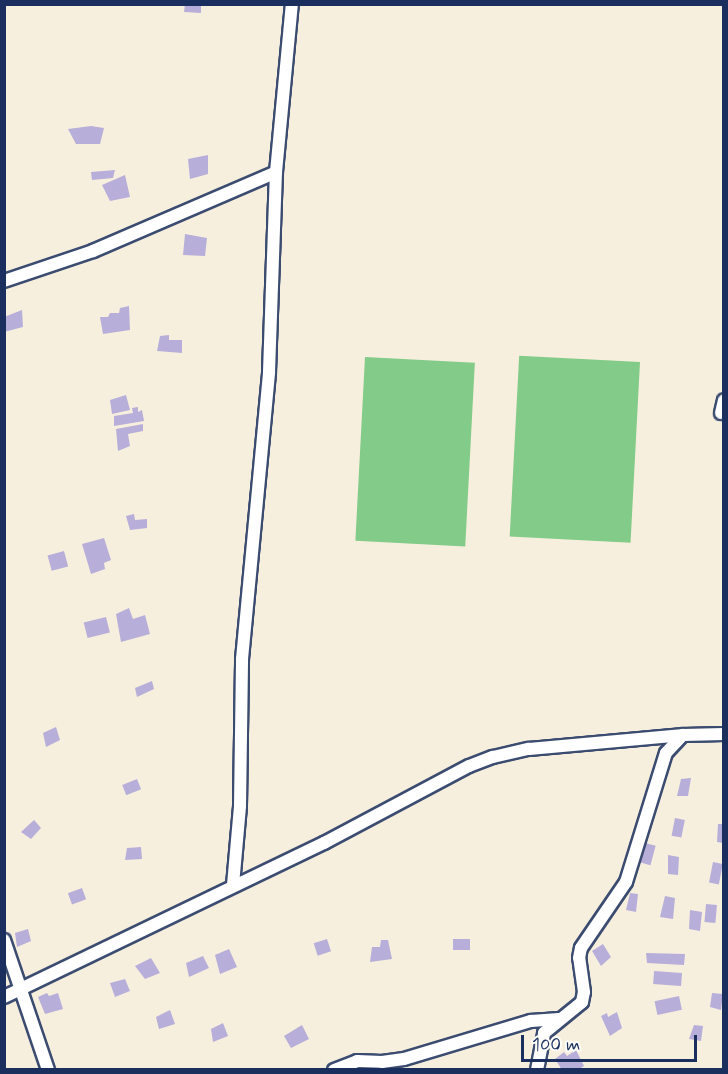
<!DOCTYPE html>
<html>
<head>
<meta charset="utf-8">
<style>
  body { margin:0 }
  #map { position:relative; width:728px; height:1074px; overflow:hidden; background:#f7efde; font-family:Mynerve,sans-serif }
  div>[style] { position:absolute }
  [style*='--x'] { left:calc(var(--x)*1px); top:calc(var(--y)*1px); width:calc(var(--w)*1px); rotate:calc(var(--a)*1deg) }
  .green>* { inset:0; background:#83cb88; transform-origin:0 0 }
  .building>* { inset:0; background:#b7aed9; transform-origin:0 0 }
  .roads { filter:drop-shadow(2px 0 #3c4c71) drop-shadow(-2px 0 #3c4c71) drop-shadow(0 2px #3c4c71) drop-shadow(0 -2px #3c4c71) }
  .minor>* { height:12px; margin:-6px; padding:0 6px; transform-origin:6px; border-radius:6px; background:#fff }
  span { translate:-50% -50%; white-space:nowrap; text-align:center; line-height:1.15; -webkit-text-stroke:4.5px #fdfcf7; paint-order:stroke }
  .frame { position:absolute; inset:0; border:6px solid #1b2f5e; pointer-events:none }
  .scale { position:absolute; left:521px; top:1035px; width:176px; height:27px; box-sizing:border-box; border:3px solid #1b2f5e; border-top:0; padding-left:8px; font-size:18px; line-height:21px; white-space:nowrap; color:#1b2f5e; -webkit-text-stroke:4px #fdfcf7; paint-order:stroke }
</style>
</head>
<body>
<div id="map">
  <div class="green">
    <div style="left:365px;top:357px;width:110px;height:184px;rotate:3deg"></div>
    <div style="left:640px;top:362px;width:181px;height:121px;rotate:93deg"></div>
  </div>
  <div class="building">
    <div style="clip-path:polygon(185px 4px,201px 4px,201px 13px,184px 12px)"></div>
    <div style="clip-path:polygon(91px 126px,104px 128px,100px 144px,76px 144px,68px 129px)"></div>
    <div style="clip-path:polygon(208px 155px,208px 174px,190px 179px,188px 159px)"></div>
    <div style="clip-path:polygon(115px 170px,113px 178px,92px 180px,91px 172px)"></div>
    <div style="clip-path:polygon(125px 175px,130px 197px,110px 201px,102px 185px)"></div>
    <div style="clip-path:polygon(185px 234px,207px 238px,205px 256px,183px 255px)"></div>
    <div style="clip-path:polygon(129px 306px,130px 330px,103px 334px,100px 317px,108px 317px,110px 313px,119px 313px,120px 308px)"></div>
    <div style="clip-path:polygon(22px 310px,23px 327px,4px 332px,4px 317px)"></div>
    <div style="clip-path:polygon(169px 335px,169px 340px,182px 340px,182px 353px,157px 351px,160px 336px)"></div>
    <div style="clip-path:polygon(126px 395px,130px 410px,112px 414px,110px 400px)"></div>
    <div style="clip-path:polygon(138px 407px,138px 412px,142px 410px,144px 421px,114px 426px,114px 416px,133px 413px,132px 408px)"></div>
    <div style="clip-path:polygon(143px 424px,143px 431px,128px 434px,130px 446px,118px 451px,116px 429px)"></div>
    <div style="clip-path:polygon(134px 514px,135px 520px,147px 519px,147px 528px,130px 530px,126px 516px)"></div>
    <div style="clip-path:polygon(104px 538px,111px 560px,104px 563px,105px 569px,91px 574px,82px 544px)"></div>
    <div style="left:64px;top:551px;width:16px;height:17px;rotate:75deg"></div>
    <div style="clip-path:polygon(129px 608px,133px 619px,145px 615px,150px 634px,121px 642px,116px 614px)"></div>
    <div style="left:106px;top:617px;width:16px;height:23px;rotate:76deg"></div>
    <div style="clip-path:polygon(152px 681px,154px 689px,137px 697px,135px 688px)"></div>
    <div style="clip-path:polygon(56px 727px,60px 740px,46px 747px,43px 733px)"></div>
    <div style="clip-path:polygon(691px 778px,688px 796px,677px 796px,681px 779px)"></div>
    <div style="left:137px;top:779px;width:11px;height:16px;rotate:68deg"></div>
    <div style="left:675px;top:818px;width:10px;height:18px;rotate:11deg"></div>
    <div style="clip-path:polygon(34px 820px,41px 828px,31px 839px,21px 832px)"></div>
    <div style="clip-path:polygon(718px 824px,724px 824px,724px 843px,717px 842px)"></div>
    <div style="left:645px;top:843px;width:11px;height:20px;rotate:15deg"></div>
    <div style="clip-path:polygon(141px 847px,142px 859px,125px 860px,127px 848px)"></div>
    <div style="clip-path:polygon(668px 855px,679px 857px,678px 875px,668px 874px)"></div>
    <div style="left:713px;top:862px;width:10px;height:21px;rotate:11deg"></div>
    <div style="left:82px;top:888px;width:12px;height:15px;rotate:70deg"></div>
    <div style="clip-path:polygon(630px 893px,638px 894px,636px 912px,626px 910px)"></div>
    <div style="clip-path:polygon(665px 896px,675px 898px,673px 919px,660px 917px)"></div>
    <div style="left:706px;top:904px;width:11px;height:18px;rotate:5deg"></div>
    <div style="clip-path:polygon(690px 910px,702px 912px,700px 931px,689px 929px)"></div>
    <div style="clip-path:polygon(28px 929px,31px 941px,17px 947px,15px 933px)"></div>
    <div style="left:327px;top:939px;width:13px;height:14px;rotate:72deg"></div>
    <div style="left:470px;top:939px;width:11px;height:17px;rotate:90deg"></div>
    <div style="clip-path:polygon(381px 940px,388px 940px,392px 959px,370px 962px,372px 947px,380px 947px)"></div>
    <div style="clip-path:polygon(603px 944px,611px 957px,601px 966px,592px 951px)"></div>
    <div style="clip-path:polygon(229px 949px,237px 967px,220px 974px,215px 955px)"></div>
    <div style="clip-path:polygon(646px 953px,685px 954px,684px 965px,647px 963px)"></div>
    <div style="clip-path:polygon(203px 956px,209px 968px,189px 977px,186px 963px)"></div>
    <div style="clip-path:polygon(151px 958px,160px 973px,145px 979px,135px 966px)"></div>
    <div style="left:682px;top:973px;width:13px;height:28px;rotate:94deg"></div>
    <div style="clip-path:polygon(125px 979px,130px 991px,115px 997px,110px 983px)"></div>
    <div style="clip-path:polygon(47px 993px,49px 996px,58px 993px,63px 1009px,45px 1014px,38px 997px)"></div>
    <div style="clip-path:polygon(712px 993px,723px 994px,721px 1010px,710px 1007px)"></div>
    <div style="left:679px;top:996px;width:14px;height:25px;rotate:78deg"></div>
    <div style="clip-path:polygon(170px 1010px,175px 1024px,159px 1029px,156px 1017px)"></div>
    <div style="clip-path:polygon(617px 1012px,622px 1028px,610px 1036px,601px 1016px,607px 1013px,608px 1017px)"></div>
    <div style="clip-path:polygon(223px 1023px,228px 1036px,213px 1042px,211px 1029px)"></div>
    <div style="clip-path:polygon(302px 1025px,309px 1039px,291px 1048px,284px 1036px)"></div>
    <div style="clip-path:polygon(694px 1025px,703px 1026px,701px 1041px,689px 1039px)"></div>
    <div style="clip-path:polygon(576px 1050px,584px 1066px,578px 1070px,562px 1070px,555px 1059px,564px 1052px,567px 1056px)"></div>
  </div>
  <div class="roads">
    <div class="minor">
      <div style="--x:4;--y:281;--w:94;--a:-18.6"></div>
      <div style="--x:93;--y:251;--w:199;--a:-23.3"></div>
      <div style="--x:721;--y:413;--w:13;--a:-77"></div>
      <div style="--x:233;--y:885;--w:79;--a:-84.9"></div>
      <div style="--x:240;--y:806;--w:147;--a:-89.2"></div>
      <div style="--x:242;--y:659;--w:288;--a:-84.6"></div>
      <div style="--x:269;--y:372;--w:200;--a:-88"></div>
      <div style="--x:276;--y:172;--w:169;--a:-84.6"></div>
      <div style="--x:4;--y:940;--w:137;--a:71.3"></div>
      <div style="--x:4;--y:997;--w:355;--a:-25.7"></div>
      <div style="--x:324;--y:843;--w:164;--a:-28"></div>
      <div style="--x:469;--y:766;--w:26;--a:-21"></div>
      <div style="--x:493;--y:757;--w:37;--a:-13"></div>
      <div style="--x:529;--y:749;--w:155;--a:-5.2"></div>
      <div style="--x:683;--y:735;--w:41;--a:-1.4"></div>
      <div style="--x:334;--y:1070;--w:25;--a:-21"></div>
      <div style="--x:357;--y:1061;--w:25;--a:2"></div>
      <div style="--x:382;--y:1062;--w:22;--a:-8"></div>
      <div style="--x:404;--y:1059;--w:133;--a:-16.7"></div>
      <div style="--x:531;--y:1021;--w:28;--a:-4"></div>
      <div style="--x:537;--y:1070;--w:38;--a:-79"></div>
      <div style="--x:544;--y:1033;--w:49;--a:-39.2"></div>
      <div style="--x:582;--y:1002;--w:10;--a:-79"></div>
      <div style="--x:584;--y:992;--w:34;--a:-98"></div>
      <div style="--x:579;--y:958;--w:10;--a:-79"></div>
      <div style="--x:581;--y:948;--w:80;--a:-55.7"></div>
      <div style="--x:626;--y:882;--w:135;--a:-72.8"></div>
      <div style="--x:666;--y:753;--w:25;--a:-47"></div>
    </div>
  </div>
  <div class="frame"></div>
  <div class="scale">100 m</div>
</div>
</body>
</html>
